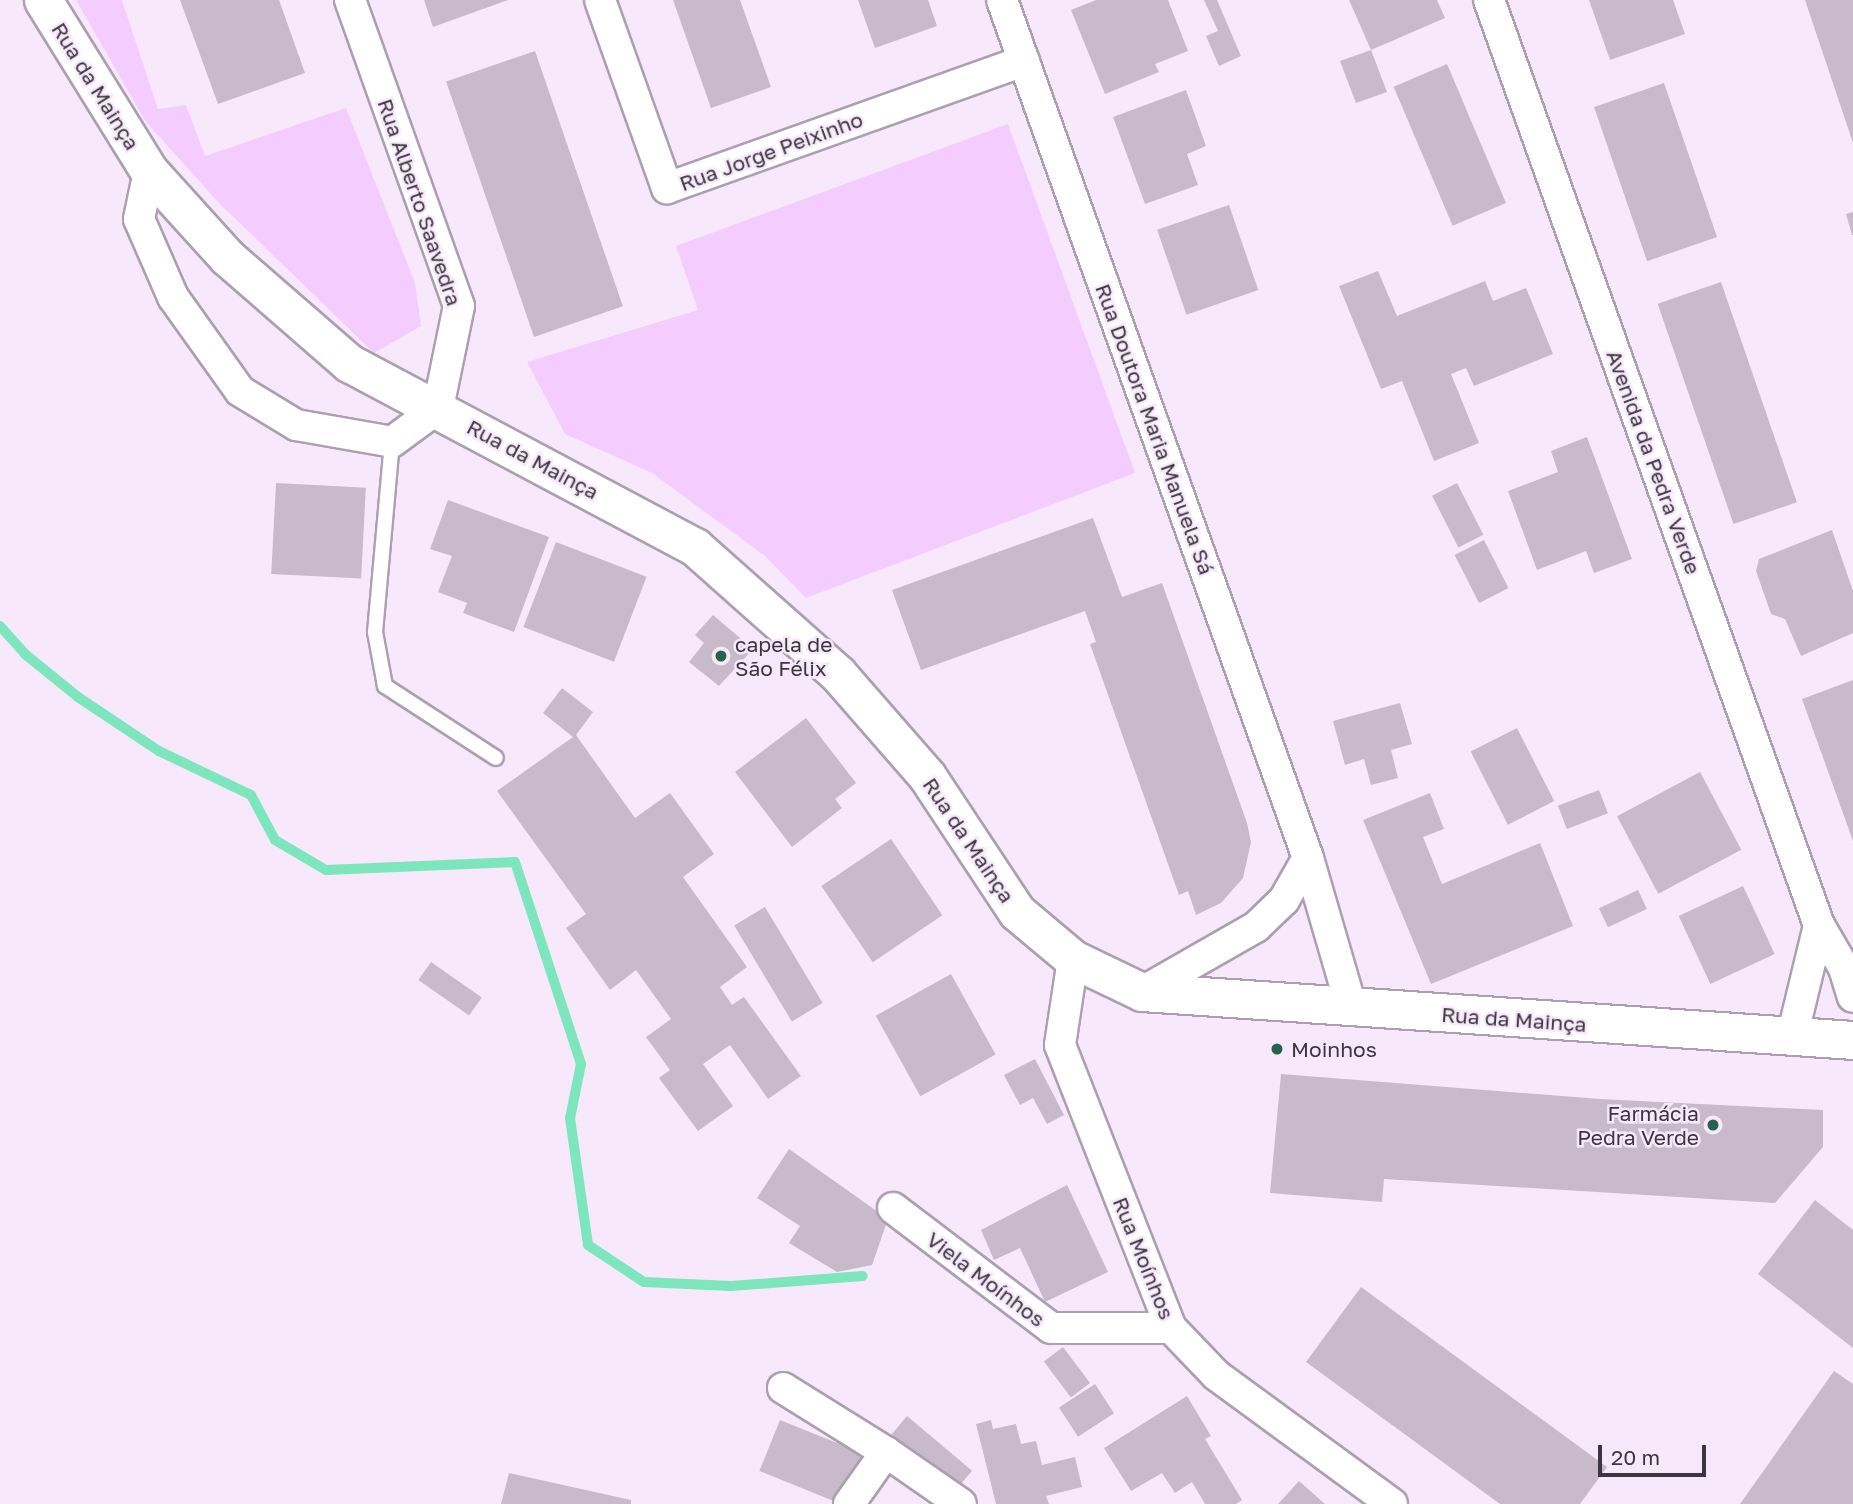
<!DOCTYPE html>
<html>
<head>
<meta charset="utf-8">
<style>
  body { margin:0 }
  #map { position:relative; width:1853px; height:1504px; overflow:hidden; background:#f7e9fb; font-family:"Golos Text",sans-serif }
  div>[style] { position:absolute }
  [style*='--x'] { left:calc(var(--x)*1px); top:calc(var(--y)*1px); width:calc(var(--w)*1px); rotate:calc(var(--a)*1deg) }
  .green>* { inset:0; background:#f4cdfe }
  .stream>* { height:10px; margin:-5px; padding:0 5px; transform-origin:5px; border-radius:5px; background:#7ee6bd }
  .building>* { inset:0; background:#c8bacb; transform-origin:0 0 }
  .roads { filter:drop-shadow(2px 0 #ac9fb0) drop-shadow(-2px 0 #ac9fb0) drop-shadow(0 2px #ac9fb0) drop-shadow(0 -2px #ac9fb0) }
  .service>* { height:14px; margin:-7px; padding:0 7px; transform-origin:7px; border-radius:7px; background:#fff }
  .minor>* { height:30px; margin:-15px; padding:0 15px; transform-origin:15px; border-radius:15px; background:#fff }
  .tertiary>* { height:37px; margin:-18.5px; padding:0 18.5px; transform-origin:18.5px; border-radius:18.5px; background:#fff }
  .dots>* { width:19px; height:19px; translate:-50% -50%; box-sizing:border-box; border:4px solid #f7e9fb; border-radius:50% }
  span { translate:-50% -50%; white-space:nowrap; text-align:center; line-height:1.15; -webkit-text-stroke:5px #f7e9fb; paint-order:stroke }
  .street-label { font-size:21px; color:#3c373e }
  .poi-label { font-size:21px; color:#3c373e }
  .left { translate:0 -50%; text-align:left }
  .right { translate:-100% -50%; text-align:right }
  .scale { position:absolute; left:1598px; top:1445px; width:108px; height:32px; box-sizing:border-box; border:4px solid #3c373e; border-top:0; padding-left:9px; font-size:21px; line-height:24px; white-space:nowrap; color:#3c373e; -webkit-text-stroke:5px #f7e9fb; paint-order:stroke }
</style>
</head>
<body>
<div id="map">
  <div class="green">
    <div style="clip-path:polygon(76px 0,122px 0,158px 109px,186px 105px,205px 156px,346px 108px,415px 283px,421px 326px,374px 353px,219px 203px,146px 122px)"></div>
    <div style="clip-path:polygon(1008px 124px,1135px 473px,806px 598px,765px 556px,652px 473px,565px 434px,527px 362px,698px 310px,676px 246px)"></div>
  </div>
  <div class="stream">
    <div style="--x:0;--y:626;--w:38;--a:48"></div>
    <div style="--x:25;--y:654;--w:68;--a:39.1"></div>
    <div style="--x:78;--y:697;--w:97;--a:33.7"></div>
    <div style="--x:159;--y:751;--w:102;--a:25.6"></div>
    <div style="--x:251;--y:795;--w:51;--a:61.9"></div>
    <div style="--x:275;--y:840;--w:59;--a:30.5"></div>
    <div style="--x:326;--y:870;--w:189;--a:-2.4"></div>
    <div style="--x:515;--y:862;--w:213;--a:71.9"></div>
    <div style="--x:581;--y:1064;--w:55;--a:101.5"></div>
    <div style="--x:570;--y:1118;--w:128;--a:81.9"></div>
    <div style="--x:588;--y:1245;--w:67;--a:33.5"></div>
    <div style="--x:644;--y:1282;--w:87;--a:2.6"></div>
    <div style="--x:731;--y:1286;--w:132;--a:-4.3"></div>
  </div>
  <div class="building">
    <div style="clip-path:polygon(180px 0,279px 0,305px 73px,218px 104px)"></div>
    <div style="clip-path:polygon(424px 0,508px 0,433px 27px)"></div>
    <div style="clip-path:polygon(673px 0,740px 0,771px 87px,711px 108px)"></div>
    <div style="clip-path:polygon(858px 0,928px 0,937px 26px,875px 48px)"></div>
    <div style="clip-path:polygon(1096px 0,1168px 0,1188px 51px,1155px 64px,1159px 72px,1105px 94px,1071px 10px)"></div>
    <div style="clip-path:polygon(1204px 0,1217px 0,1241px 56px,1219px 66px,1206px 36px,1218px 31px)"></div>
    <div style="clip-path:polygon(1349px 0,1437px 0,1445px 18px,1371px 50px,1387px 92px,1356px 103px,1340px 61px,1371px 50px)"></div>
    <div style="clip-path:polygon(1589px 0,1673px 0,1685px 34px,1610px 60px)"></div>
    <div style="clip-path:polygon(1805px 0,1853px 0,1853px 143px)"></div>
    <div style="left:535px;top:51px;width:270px;height:94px;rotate:71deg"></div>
    <div style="left:1447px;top:64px;width:151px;height:58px;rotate:67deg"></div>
    <div style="left:1664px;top:83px;width:163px;height:74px;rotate:71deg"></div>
    <div style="clip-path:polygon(1186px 90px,1206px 146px,1187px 154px,1198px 185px,1145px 204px,1113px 117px)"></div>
    <div style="left:1229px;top:205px;width:90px;height:76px;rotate:71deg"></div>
    <div style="clip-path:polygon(1853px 212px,1853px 235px,1852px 235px,1846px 214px)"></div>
    <div style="clip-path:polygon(1378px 271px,1397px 316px,1485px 281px,1493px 301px,1526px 288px,1553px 354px,1474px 386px,1466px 368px,1451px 374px,1479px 443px,1434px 461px,1402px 381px,1381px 389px,1339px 286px)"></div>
    <div style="left:1721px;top:282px;width:233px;height:67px;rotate:71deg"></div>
    <div style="clip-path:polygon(1587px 437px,1632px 559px,1594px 573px,1586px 551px,1537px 570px,1508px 491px,1558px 472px,1551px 451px)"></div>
    <div style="left:276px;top:483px;width:90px;height:91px;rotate:3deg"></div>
    <div style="left:1457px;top:483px;width:58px;height:28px;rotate:63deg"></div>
    <div style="clip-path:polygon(448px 500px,549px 537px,514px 632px,463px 613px,467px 603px,438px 592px,452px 556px,430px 549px)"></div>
    <div style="clip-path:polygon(1093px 518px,1122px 597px,1162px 583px,1247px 823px,1251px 842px,1243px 878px,1221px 903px,1196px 915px,1188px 891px,1179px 895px,1090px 644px,1096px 642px,1085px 611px,921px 670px,892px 590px)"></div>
    <div style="clip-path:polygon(1832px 530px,1853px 591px,1853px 633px,1801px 656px,1785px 619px,1771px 614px,1756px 571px,1759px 559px)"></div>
    <div style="left:1484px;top:540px;width:54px;height:33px;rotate:63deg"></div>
    <div style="left:556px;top:542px;width:97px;height:91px;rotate:21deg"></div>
    <div style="clip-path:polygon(713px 615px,753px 649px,719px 686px,689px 662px,704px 643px,695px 635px)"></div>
    <div style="clip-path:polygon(1853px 680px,1853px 841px,1802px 699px)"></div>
    <div style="clip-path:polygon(562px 688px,593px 712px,576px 735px,635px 818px,670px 793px,714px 854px,683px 877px,747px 967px,720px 987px,732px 1005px,744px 997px,801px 1076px,768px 1099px,730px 1045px,703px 1064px,733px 1106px,698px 1131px,659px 1078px,670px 1070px,646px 1037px,671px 1019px,636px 970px,610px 990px,566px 928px,586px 914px,497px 791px,573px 737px,543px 713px)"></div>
    <div style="clip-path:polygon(1400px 703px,1412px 744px,1391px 750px,1398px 778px,1371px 785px,1364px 759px,1345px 765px,1333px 721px)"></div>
    <div style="clip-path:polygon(806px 718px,856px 783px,835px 799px,842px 808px,792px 847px,735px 772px)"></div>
    <div style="left:1517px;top:728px;width:82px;height:52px;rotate:63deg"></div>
    <div style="left:1700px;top:772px;width:88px;height:94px;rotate:62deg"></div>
    <div style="left:1599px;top:790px;width:25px;height:44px;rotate:69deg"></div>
    <div style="clip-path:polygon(1430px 793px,1444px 829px,1423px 837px,1442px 884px,1540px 843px,1573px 926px,1431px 984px,1363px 820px)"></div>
    <div style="left:891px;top:839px;width:92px;height:84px;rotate:56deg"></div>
    <div style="left:1743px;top:886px;width:75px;height:71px;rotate:65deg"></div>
    <div style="left:1638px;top:890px;width:21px;height:43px;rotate:65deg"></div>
    <div style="left:765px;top:907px;width:112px;height:36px;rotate:59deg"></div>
    <div style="left:431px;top:962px;width:62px;height:22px;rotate:35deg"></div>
    <div style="left:951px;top:974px;width:92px;height:86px;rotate:61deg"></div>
    <div style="clip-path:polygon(1035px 1059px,1064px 1115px,1047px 1124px,1033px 1098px,1020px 1105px,1004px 1075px)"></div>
    <div style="clip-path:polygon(1281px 1074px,1600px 1099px,1823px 1110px,1823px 1147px,1775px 1203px,1384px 1179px,1382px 1202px,1270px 1193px)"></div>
    <div style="clip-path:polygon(789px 1149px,888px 1219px,872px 1265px,837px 1272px,789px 1243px,800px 1226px,757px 1198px)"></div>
    <div style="clip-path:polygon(1067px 1185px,1108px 1272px,1045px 1302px,1020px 1248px,994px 1260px,981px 1230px)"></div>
    <div style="clip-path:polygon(1815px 1200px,1853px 1230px,1853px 1348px,1758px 1274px)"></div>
    <div style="clip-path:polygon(1361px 1287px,1607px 1467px,1580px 1504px,1500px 1504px,1306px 1362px)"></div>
    <div style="left:1063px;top:1347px;width:45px;height:24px;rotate:53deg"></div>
    <div style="clip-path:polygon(1834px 1371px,1853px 1384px,1853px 1504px,1740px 1504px)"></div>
    <div style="left:1095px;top:1384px;width:35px;height:43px;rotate:57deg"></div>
    <div style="clip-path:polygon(1187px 1396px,1211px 1436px,1205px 1439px,1242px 1500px,1236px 1504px,1205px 1504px,1192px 1482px,1175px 1493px,1162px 1473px,1131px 1491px,1104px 1448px)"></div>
    <div style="left:907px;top:1416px;width:85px;height:26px;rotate:40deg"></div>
    <div style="left:780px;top:1420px;width:91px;height:55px;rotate:22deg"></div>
    <div style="clip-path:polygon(991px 1420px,993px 1429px,1016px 1424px,1021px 1444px,1036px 1441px,1042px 1465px,1075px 1457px,1082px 1487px,1046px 1496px,1049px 1504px,996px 1504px,976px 1424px)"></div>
    <div style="clip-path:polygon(509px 1473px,631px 1500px,631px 1504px,501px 1504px)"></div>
    <div style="clip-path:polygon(1299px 1481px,1325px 1504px,1278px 1504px)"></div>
  </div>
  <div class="roads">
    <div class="service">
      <div style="--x:392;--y:442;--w:191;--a:95.1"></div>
      <div style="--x:375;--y:632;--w:55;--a:79.5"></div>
      <div style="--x:385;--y:686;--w:132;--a:33"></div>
    </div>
    <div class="minor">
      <div style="--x:600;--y:0;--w:200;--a:70.4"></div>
      <div style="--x:667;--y:188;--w:379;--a:-19.6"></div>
      <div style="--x:1002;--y:0;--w:911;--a:70.37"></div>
      <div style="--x:1308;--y:858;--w:157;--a:73.8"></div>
      <div style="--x:1489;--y:0;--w:982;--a:70.37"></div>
      <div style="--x:1819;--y:925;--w:50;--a:59.8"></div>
      <div style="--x:1844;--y:968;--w:30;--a:73"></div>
      <div style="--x:149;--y:171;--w:49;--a:101.8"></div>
      <div style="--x:139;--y:219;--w:85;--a:66.4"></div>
      <div style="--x:173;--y:297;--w:115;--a:54.5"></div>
      <div style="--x:240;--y:391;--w:66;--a:31.3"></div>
      <div style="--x:296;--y:425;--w:97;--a:10"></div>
      <div style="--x:392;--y:442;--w:57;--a:-36.5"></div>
      <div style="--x:438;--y:408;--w:104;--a:-78.4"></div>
      <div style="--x:459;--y:306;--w:325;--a:-109.6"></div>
      <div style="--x:1073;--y:959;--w:87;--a:98.6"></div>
      <div style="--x:1060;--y:1045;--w:304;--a:68.6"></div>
      <div style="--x:1171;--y:1328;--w:65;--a:46.2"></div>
      <div style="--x:1216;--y:1375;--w:218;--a:36.2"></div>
      <div style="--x:1142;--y:992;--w:131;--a:-29.7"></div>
      <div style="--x:1256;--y:927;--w:39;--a:-44"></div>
      <div style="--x:1284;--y:900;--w:48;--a:-60.3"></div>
      <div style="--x:1792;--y:1037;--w:115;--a:-76.4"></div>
      <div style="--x:893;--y:1208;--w:198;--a:37.2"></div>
      <div style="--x:1051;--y:1328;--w:120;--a:0"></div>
      <div style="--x:783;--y:1388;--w:121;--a:31.9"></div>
      <div style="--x:849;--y:1504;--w:64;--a:-54.6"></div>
      <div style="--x:886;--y:1452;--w:91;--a:34.7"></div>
    </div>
    <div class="tertiary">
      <div style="--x:43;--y:0;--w:201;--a:58.2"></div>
      <div style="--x:149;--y:171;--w:116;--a:47.8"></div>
      <div style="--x:227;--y:257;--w:162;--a:41"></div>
      <div style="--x:349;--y:363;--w:392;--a:28"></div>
      <div style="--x:695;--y:547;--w:191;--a:41.6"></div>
      <div style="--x:838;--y:674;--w:135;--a:48.9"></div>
      <div style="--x:927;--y:776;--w:163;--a:56.5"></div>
      <div style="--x:1017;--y:912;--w:73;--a:40"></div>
      <div style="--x:1073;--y:959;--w:76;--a:25.6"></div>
      <div style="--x:1142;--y:992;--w:713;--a:3.86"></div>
    </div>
  </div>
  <div class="dots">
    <div style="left:721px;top:656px;background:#27624c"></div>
    <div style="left:1277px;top:1049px;background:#27624c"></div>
    <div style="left:1713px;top:1125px;background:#27624c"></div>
  </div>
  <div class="street-label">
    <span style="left:96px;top:86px;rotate:58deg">Rua da Mainça</span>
    <span style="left:771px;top:151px;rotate:-20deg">Rua Jorge Peixinho</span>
    <span style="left:420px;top:202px;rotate:71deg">Rua Alberto Saavedra</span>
    <span style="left:1155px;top:429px;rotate:70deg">Rua Doutora Maria Manuela Sá</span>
    <span style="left:533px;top:459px;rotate:28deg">Rua da Mainça</span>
    <span style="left:1654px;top:462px;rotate:70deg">Avenida da Pedra Verde</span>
    <span style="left:969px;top:840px;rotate:56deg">Rua da Mainça</span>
    <span style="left:1514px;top:1019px;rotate:4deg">Rua da Mainça</span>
    <span style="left:1144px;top:1258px;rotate:68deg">Rua Moínhos</span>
    <span style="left:986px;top:1279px;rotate:37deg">Viela Moínhos</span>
  </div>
  <div class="poi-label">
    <span class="left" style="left:735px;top:656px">capela de<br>São Félix</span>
    <span class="left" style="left:1291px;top:1049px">Moinhos</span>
    <span class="right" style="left:1699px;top:1125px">Farmácia<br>Pedra Verde</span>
  </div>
  <div class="scale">20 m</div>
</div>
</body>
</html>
